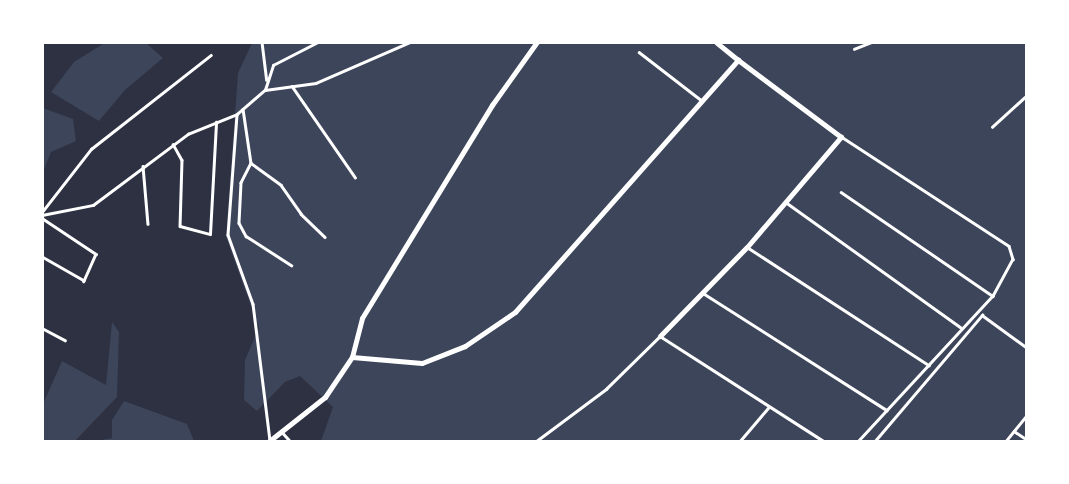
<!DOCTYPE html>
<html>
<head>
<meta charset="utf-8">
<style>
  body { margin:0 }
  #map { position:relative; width:1069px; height:484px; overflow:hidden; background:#2d3142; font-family:Helvetica,sans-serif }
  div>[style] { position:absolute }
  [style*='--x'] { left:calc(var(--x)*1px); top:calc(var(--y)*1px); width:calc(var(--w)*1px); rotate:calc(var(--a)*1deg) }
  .green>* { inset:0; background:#3c4559 }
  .service>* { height:2.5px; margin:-1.25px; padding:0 1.25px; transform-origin:1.25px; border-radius:1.25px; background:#fff }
  .minor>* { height:5px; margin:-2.5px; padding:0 2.5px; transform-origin:2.5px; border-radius:2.5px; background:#fff }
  span { translate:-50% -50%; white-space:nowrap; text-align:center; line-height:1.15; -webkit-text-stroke:4px #fff; paint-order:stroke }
  .frame { position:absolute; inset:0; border:44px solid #fff; pointer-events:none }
</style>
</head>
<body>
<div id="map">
  <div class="green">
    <div style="clip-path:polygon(106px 42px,146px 43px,163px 58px,125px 90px,99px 121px,51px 92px,74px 62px)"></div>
    <div style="clip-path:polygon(252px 43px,1026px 43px,1026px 441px,321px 441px,333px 407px,300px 376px,285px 382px,257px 411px,244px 400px,245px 360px,259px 328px,226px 237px,238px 73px)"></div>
    <div style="clip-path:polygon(43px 108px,73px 119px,76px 141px,51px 152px,43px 172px)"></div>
    <div style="clip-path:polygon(112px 322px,119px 332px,117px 397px,75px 441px,43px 441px,43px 404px,62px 361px,106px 385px)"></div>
    <div style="clip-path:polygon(124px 401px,187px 424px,194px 441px,97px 441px,112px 438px,112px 420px)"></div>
  </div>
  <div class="service">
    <div style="--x:262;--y:42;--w:38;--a:83"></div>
    <div style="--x:854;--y:49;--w:18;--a:-22"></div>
    <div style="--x:639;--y:52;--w:78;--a:37.7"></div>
    <div style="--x:292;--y:86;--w:111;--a:55.3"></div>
    <div style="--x:265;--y:90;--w:26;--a:-72"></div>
    <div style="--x:273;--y:65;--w:51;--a:-27.1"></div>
    <div style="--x:243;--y:109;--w:55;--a:81.6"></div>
    <div style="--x:251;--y:163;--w:37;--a:36"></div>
    <div style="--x:281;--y:185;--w:35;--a:55"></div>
    <div style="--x:301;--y:214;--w:33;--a:44"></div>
    <div style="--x:237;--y:115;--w:120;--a:94.3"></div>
    <div style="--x:228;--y:235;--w:73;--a:70.1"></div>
    <div style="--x:253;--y:304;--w:137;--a:82.9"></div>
    <div style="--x:992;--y:127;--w:46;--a:-42.4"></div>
    <div style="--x:842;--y:137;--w:199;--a:33.1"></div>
    <div style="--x:1009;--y:246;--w:14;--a:73"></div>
    <div style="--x:1013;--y:259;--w:42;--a:118.4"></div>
    <div style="--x:993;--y:296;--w:199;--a:132.8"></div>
    <div style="--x:173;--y:144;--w:18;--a:61"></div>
    <div style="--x:182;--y:160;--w:66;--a:91.7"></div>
    <div style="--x:180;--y:226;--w:31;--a:15"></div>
    <div style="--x:210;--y:234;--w:112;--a:-86.9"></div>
    <div style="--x:251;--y:163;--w:22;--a:117"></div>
    <div style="--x:241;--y:183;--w:40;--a:92.9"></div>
    <div style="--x:239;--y:223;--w:15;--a:62"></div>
    <div style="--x:246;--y:236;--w:54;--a:32.8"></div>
    <div style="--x:143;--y:166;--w:58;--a:85.1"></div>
    <div style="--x:841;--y:192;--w:184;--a:34.4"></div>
    <div style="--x:787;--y:203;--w:213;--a:35.6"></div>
    <div style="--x:42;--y:212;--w:80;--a:-52.1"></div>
    <div style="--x:91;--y:149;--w:152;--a:-38.1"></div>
    <div style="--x:42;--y:215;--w:52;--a:-11.1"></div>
    <div style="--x:93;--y:205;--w:119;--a:-36.8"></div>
    <div style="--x:188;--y:134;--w:53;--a:-22.2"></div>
    <div style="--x:237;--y:114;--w:37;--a:-41"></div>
    <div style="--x:265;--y:90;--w:51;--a:-7.8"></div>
    <div style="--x:316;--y:83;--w:103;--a:-23.6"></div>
    <div style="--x:42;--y:218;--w:65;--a:33.7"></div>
    <div style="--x:96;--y:254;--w:30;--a:114"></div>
    <div style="--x:84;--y:281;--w:48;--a:-150.3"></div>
    <div style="--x:747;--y:247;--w:217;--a:33"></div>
    <div style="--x:703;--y:293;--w:218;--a:32.5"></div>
    <div style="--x:42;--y:328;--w:26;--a:28"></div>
    <div style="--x:1014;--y:431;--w:14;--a:34"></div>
    <div style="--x:282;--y:432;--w:13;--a:48"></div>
    <div style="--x:535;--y:442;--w:89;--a:-36.7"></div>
    <div style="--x:606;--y:389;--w:76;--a:-44.5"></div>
    <div style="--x:660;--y:336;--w:196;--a:32.7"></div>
    <div style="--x:739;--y:442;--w:45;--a:-49.5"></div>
    <div style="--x:874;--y:442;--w:167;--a:-49.6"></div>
    <div style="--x:982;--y:315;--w:54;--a:36"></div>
    <div style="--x:1005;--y:442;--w:33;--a:-51"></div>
  </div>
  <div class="minor">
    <div style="--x:660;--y:336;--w:124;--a:-45.7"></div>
    <div style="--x:747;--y:247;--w:145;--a:-49.5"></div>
    <div style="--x:841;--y:137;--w:129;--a:-143.2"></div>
    <div style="--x:352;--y:357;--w:70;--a:4.9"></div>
    <div style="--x:422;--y:363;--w:46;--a:-21.6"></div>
    <div style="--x:465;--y:346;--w:60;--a:-34.2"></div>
    <div style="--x:515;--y:312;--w:337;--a:-48.5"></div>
    <div style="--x:738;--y:60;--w:28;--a:-141"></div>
    <div style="--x:268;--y:442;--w:73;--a:-38.3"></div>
    <div style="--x:325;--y:397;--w:48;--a:-56"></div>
    <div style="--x:352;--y:357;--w:40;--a:-75.6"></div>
    <div style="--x:362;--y:318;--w:250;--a:-58.6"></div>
    <div style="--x:492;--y:105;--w:77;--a:-54.5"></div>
  </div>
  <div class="frame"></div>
</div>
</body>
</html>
